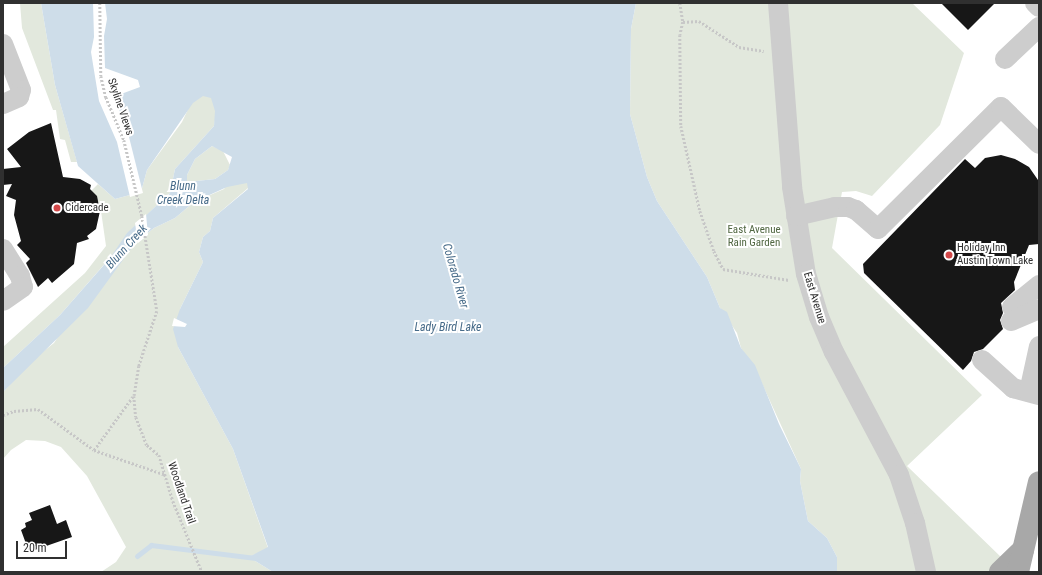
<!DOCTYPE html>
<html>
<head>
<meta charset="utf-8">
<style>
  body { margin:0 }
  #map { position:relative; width:1042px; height:575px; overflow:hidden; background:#fff; font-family:"Roboto Condensed",sans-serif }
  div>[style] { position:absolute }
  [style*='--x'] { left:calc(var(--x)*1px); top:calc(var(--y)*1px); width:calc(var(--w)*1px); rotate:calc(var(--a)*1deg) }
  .green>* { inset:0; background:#e2e8dd }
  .water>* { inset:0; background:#cedde9 }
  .pier>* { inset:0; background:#fff }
  .stream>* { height:5px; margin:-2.5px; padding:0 2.5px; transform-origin:2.5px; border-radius:2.5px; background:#cedde9 }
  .building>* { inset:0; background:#171717 }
  .path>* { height:2.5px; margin-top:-1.25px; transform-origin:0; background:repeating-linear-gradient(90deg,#c7c7c7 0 2px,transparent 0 4px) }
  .minor>* { height:20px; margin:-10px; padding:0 10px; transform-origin:10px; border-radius:10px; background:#cdcdcd }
  .major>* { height:22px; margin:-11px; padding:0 11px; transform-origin:11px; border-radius:11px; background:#a8a8a8 }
  .dots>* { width:11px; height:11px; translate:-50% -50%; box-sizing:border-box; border:2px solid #fff; border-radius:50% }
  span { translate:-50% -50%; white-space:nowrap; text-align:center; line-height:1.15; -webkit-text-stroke:4px #fff; paint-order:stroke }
  .street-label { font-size:11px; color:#303030 }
  .poi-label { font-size:11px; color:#303030 }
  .left { translate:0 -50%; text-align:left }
  .park-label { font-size:11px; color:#516742 }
  .water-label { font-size:12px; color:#476b89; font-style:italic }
  .frame { position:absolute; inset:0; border:4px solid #303030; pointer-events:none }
  .scale { position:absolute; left:16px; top:541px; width:51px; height:18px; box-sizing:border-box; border:2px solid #303030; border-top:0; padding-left:5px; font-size:12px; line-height:14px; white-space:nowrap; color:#303030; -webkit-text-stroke:3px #fff; paint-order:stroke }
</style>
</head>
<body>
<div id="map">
  <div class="green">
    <div style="clip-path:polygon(20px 3px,41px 3px,55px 85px,77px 162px,71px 162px,65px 140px,60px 139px,56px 110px,53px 110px,22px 28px)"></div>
    <div style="clip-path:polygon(636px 3px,912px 3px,964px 53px,940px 125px,872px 196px,856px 191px,842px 192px,832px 248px,982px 395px,907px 466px,1002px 558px,999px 572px,837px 572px,837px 557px,827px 538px,808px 521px,800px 481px,801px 469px,760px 379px,741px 348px,737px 333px,720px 308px,707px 277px,657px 201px,647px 177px,630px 114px,631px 29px)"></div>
    <div style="clip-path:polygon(205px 92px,218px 103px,214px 126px,175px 169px,170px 193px,135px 226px,140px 239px,154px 228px,175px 218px,194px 202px,224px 189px,234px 174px,261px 177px,213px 218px,210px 231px,203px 237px,199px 252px,203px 262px,180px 309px,178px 347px,233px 449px,268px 548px,249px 557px,273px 572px,101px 572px,116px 562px,126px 547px,87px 476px,61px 447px,45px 441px,26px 440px,11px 450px,3px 459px,3px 392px,35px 358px,54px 343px,108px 260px,60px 315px,3px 368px,3px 347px,85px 273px,106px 246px,100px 204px,91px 191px,98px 184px,115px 199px,141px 192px,147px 170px,182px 122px,192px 101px)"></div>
    <div style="clip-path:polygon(212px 146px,223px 151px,230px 165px,228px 170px,215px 179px,187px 182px,187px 175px,195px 159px)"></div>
  </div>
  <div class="water">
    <div style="clip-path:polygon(evenodd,41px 3px,636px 3px,631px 29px,630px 114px,647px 177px,657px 201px,707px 277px,720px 308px,727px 312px,741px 348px,755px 365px,779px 424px,801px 469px,800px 481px,808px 521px,827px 538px,837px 557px,837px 572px,273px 572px,249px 557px,268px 547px,233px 449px,178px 347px,173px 329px,180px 309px,203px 262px,199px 252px,203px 237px,210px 231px,213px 218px,248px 189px,247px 183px,227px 187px,194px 202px,175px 218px,154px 228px,136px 242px,88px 308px,3px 392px,3px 368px,60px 315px,110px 258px,127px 233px,170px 193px,175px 169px,214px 126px,215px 111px,211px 98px,203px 96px,193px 103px,147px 170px,141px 192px,115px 199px,78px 166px,55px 85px,41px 3px,212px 146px,232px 157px,228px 170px,215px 179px,187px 182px,187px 175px,195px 159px,212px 146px)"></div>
  </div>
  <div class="pier">
    <div style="clip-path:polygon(93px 3px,105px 3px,107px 19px,104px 36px,105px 68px,138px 80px,140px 87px,113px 97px,126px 125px,143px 193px,130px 197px,117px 142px,99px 101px,91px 52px,94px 37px)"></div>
    <div style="clip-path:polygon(146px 214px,148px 235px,138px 243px,135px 223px)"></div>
    <div style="clip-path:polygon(174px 318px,187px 324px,185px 327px,172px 326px)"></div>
  </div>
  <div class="stream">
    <div style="--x:137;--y:556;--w:18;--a:-38"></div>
    <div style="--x:151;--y:545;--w:106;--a:7.1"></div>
  </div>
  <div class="building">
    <div style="clip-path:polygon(941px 3px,995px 3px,968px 30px)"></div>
    <div style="clip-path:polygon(51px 123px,63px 177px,80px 179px,91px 185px,90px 189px,97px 196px,100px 211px,96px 229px,87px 236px,89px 239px,77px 243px,74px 264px,52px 283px,48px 278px,38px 287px,26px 263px,30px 259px,17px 245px,21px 241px,14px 215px,16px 200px,6px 196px,12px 184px,3px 185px,3px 169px,21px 167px,7px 149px,29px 132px)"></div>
    <div style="clip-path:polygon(1001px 155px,1015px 159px,1029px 167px,1038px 180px,1039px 244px,1029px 245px,1014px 282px,1015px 290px,1001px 303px,1003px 313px,1000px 320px,1003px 329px,983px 349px,974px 352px,971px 361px,963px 370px,864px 273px,863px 264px,965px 159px,975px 168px,985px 158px)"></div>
    <div style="clip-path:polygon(50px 505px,57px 524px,66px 520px,72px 537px,29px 552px,21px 530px,26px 527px,25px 523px,32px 520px,29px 513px)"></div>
  </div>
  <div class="path">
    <div style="--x:100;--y:3;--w:73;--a:89.2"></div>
    <div style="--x:101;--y:76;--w:22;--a:77"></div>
    <div style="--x:106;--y:97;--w:47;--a:67.3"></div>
    <div style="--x:124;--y:140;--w:78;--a:76.7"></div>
    <div style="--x:142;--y:216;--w:96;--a:81"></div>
    <div style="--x:157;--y:311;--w:58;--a:108.1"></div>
    <div style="--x:139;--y:366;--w:30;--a:99"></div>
    <div style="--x:134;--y:396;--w:21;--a:85"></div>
    <div style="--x:136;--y:417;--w:30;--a:69"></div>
    <div style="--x:147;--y:445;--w:16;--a:40"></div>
    <div style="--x:159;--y:455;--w:48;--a:73.1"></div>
    <div style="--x:173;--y:501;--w:77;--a:67.8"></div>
    <div style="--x:680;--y:3;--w:19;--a:81"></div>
    <div style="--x:683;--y:22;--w:13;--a:103"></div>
    <div style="--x:680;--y:35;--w:91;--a:89.4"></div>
    <div style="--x:681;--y:126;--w:87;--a:77.4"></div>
    <div style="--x:700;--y:211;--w:42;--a:70.7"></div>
    <div style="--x:714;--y:251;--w:20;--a:63"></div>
    <div style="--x:723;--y:269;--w:67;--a:9.5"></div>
    <div style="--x:683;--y:22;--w:16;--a:-4"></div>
    <div style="--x:699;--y:21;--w:48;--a:33"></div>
    <div style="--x:739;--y:47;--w:25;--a:9"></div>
    <div style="--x:3;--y:415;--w:12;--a:-20"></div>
    <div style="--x:14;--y:411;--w:24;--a:-5"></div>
    <div style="--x:38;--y:409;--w:69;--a:36.2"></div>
    <div style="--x:94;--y:450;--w:76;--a:19.1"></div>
    <div style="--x:94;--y:450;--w:68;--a:-54"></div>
  </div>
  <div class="minor">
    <div style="--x:778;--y:3;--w:185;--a:85.6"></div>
    <div style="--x:792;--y:187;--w:88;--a:80.9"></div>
    <div style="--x:806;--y:274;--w:45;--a:73.2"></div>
    <div style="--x:819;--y:317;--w:38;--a:67"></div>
    <div style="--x:834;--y:352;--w:139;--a:62.1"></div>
    <div style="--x:899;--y:475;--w:51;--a:71.6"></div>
    <div style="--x:915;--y:523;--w:50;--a:77.3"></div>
    <div style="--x:1035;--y:3;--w:6;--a:45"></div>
    <div style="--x:3;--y:44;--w:49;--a:68.6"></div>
    <div style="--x:21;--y:90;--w:7;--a:106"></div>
    <div style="--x:19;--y:97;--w:17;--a:156"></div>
    <div style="--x:1005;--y:59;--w:47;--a:-43.3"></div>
    <div style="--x:796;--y:216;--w:40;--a:-13"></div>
    <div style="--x:835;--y:207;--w:13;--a:0"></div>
    <div style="--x:848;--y:207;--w:9;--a:21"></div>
    <div style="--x:856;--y:210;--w:29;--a:41"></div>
    <div style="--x:878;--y:229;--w:173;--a:-44.8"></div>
    <div style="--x:1001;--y:107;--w:53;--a:44.2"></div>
    <div style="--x:3;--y:249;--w:32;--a:58"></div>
    <div style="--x:20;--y:276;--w:11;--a:75"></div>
    <div style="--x:23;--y:287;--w:24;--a:145"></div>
    <div style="--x:1012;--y:307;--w:35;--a:-39"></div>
    <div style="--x:1011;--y:321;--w:30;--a:-23"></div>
    <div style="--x:982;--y:360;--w:42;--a:42.1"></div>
    <div style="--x:1013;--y:388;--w:27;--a:15"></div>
    <div style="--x:1029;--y:392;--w:47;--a:-77.7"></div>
  </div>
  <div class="major">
    <div style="--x:1000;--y:572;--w:32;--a:-44"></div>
    <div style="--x:1018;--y:572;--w:92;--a:-76.9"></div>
  </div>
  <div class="dots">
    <div style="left:57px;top:208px;background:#d24748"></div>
    <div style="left:949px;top:255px;background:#d24748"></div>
  </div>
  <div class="street-label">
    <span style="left:120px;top:107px;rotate:71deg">Skyline Views</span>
    <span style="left:814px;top:298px;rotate:73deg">East Avenue</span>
    <span style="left:181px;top:493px;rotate:71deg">Woodland Trail</span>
  </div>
  <div class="poi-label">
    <span class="left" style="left:65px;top:208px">Cidercade</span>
    <span class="left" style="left:957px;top:255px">Holiday Inn<br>Austin Town Lake</span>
  </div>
  <div class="park-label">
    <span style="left:754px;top:237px">East Avenue<br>Rain Garden</span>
  </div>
  <div class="water-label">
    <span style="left:183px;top:194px">Blunn<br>Creek Delta</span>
    <span style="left:127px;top:247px;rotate:-48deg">Blunn Creek</span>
    <span style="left:455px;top:276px;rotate:74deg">Colorado River</span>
    <span style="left:448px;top:328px">Lady Bird Lake</span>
  </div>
  <div class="frame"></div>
  <div class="scale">20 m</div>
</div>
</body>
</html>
